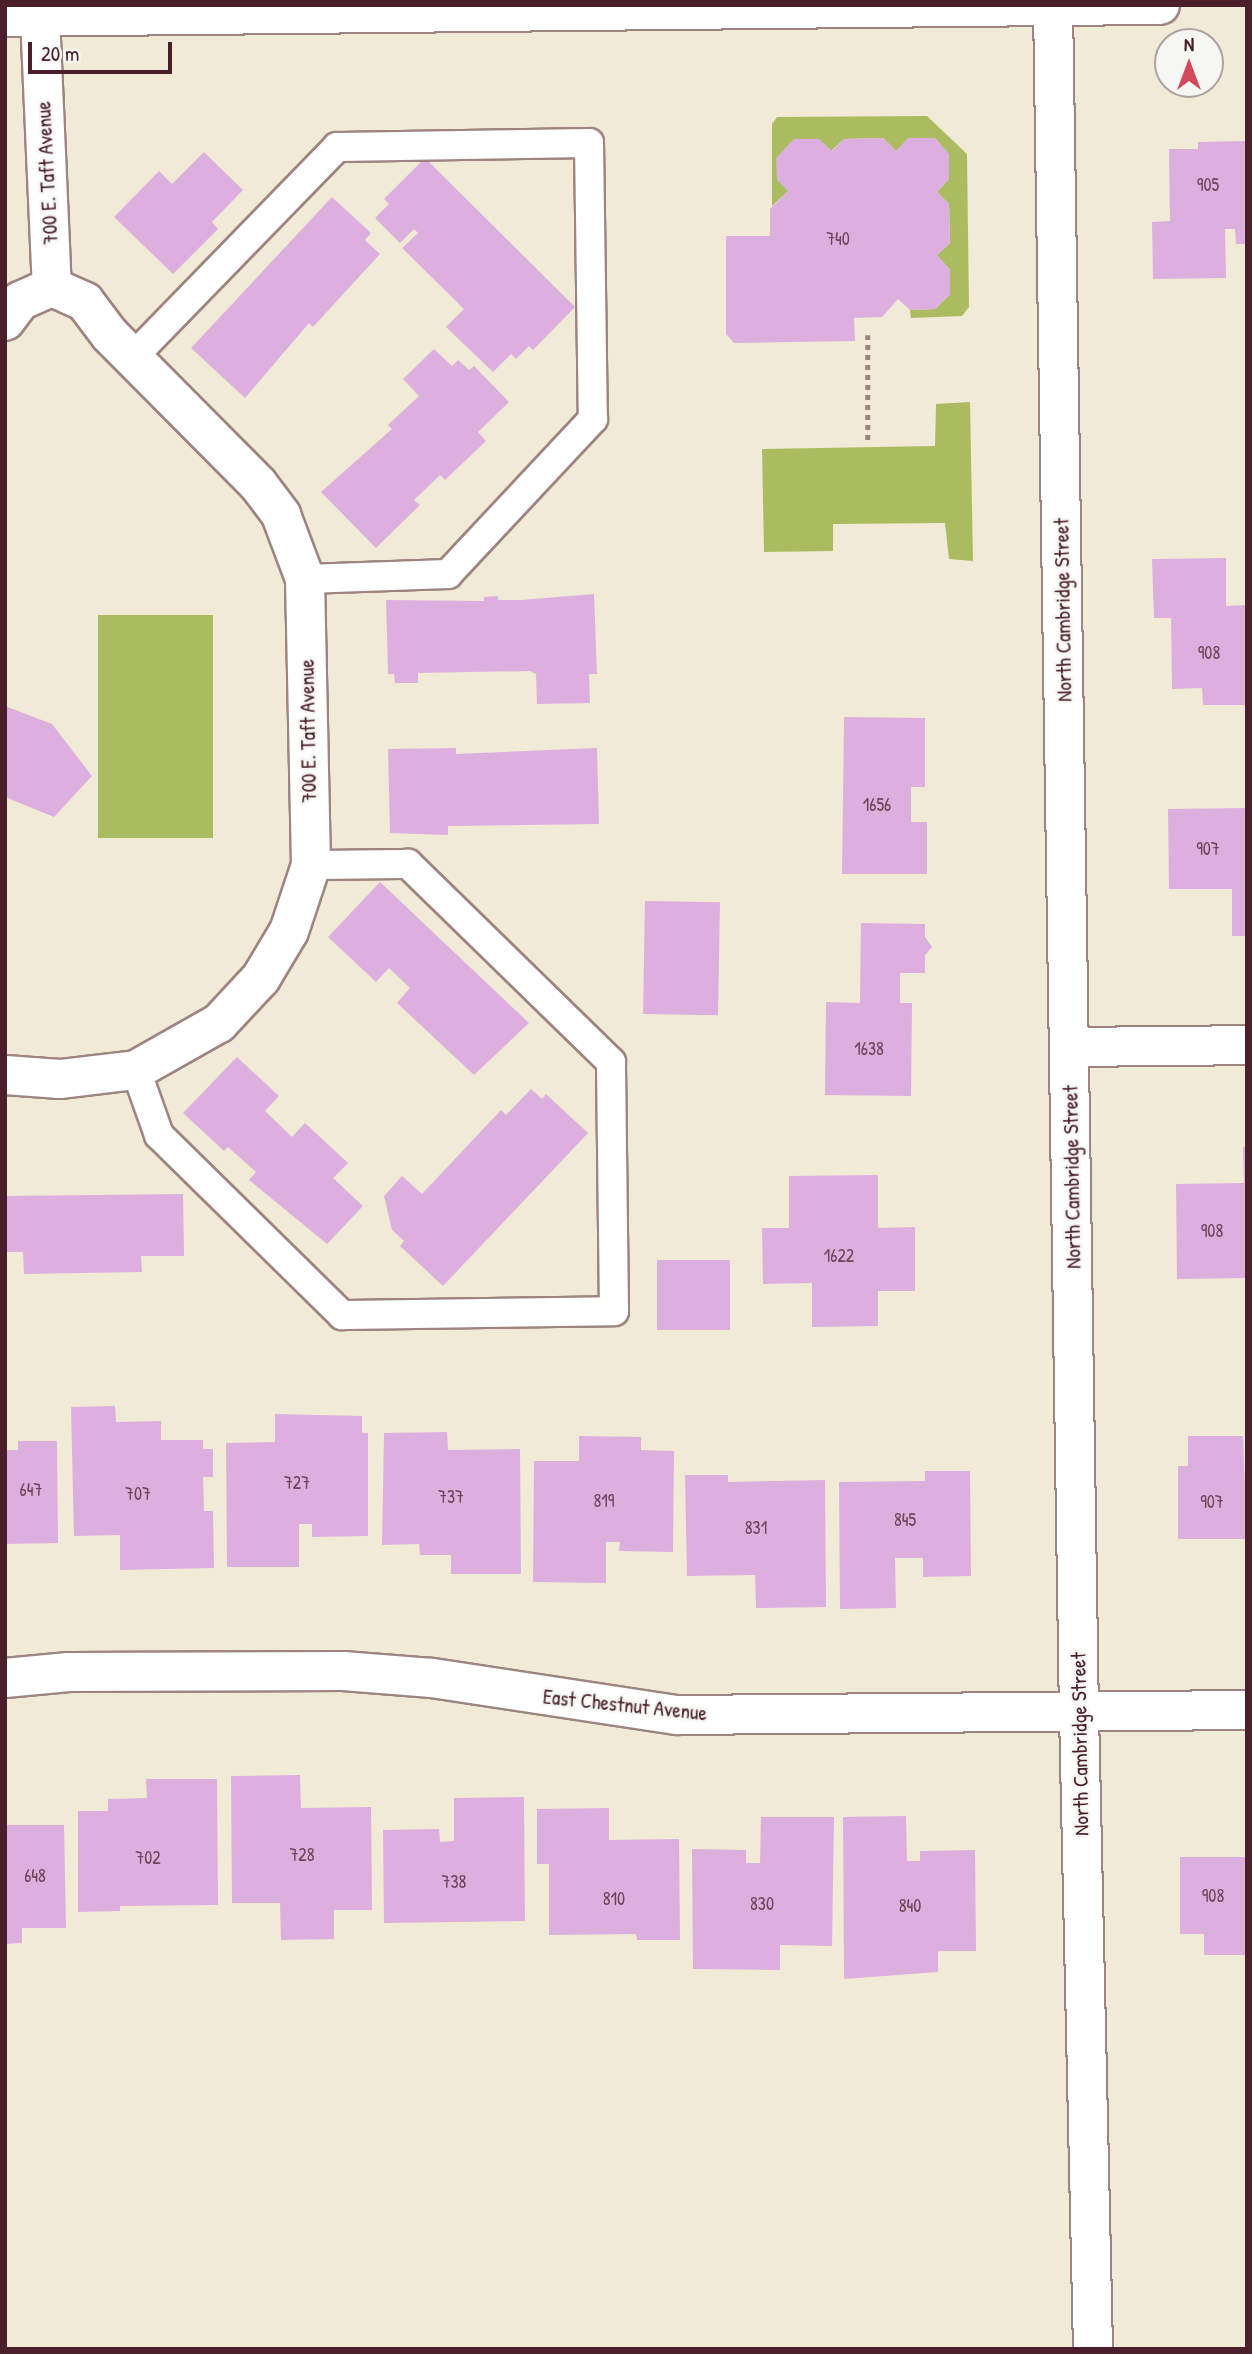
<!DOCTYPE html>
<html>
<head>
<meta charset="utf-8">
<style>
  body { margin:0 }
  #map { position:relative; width:1252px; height:2354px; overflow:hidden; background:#f1ead7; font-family:"Patrick Hand",sans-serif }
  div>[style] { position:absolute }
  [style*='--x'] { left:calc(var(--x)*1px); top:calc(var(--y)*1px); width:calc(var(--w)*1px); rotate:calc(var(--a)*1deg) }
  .green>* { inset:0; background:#abbc60; transform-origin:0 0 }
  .building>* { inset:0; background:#ddafdf; transform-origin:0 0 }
  .path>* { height:4.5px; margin-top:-2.25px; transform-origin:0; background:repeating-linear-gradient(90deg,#9e8481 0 5px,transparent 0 10px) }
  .roads { filter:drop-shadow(2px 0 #9e8481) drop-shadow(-2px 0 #9e8481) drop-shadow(0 2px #9e8481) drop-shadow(0 -2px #9e8481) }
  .service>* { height:28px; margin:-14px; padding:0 14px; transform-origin:14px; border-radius:14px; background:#fff }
  .minor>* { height:38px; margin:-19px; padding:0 19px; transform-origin:19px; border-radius:19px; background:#fff }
  .tertiary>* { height:38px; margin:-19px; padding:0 19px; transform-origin:19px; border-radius:19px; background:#fff }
  .primary>* { height:38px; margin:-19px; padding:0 19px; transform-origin:19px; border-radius:19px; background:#fff }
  span { translate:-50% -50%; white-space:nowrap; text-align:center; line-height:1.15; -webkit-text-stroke:5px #f6f6f2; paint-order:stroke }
  .number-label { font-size:18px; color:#6f4358 }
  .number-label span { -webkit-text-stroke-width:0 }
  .street-label { font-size:21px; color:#4a1f2b }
  .frame { position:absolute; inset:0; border:7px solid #4a1f2b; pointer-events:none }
  .north { position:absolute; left:1154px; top:28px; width:70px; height:70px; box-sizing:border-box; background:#f6f6f2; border:2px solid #b1a0a2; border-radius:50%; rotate:0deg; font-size:19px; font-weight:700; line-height:28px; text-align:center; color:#4a1f2b }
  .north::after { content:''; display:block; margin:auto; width:24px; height:32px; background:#d1495b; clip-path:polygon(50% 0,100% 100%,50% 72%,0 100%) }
  .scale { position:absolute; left:28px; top:42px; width:144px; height:32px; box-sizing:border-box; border:4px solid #4a1f2b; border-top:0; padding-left:9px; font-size:21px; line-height:24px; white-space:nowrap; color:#4a1f2b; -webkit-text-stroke:5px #f6f6f2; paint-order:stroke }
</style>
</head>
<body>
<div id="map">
  <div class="green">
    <div style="clip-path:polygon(927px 116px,967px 154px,969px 307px,962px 316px,911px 318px,910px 310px,935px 309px,950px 294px,950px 270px,937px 255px,950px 243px,949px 204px,937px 192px,949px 179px,949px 155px,935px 138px,896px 151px,883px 138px,844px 139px,772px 206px,772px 124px,777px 117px)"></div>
    <div style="clip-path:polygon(970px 402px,973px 561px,949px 559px,945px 523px,833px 524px,833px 551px,764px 552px,762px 449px,935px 446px,936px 404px)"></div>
    <div style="left:98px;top:615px;width:115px;height:223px"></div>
  </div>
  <div class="building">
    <div style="clip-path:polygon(883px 138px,896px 151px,908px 138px,935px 138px,949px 154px,949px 179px,937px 192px,949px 204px,950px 243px,937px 255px,950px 270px,950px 294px,935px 309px,910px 310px,898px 299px,882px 317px,854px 318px,855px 341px,734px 343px,726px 334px,726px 236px,770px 236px,770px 209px,788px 191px,777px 180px,776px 158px,794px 139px,819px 139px,832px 151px,844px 139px)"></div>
    <div style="clip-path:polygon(1247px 141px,1247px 244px,1236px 244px,1235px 229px,1225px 229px,1226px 278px,1153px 279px,1152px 222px,1170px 221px,1169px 149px,1198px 149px,1198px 142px)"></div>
    <div style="clip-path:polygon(204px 152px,243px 190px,212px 222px,218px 229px,173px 274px,114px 217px,159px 171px,172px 184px)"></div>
    <div style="clip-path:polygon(425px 158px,575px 307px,533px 350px,529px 346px,516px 359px,511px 354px,493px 372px,446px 327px,464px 309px,402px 248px,418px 233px,414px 229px,400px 243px,375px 218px,389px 204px,384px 199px)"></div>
    <div style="clip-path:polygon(332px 197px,371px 233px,365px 240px,380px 254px,313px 327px,309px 323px,245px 398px,191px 348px)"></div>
    <div style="clip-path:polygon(434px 349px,452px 366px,458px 360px,469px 370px,474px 366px,509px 402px,478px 432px,486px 441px,445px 480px,440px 475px,414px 500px,420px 505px,376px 548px,321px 492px,392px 429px,388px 425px,419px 396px,403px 379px)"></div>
    <div style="clip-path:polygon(1226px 558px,1226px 606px,1247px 605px,1247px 705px,1203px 705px,1202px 688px,1172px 689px,1171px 618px,1154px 618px,1152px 559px)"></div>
    <div style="clip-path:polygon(594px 594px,597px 674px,589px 674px,590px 703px,537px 704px,536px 674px,530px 671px,418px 673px,418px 683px,395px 683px,394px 674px,388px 674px,386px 600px,484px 601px,484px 597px,498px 596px,498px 600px,521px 600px)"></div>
    <div style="clip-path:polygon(5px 706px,52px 724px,92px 776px,54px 817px,5px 797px)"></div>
    <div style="clip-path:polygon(844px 717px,925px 718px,925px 787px,911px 787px,911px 822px,927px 822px,927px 874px,842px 874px)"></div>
    <div style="clip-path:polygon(456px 748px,456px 754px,597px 748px,599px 824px,448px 826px,448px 835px,390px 833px,388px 749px)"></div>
    <div style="clip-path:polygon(1247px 808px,1247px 936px,1232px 936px,1232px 889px,1169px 889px,1168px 809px)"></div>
    <div style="clip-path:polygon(380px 882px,529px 1023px,474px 1075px,397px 1003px,410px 988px,389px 968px,376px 982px,328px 937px)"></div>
    <div style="left:645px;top:901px;width:75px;height:113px;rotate:1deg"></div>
    <div style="clip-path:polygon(861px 923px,925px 924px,925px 937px,932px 947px,925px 955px,925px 973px,900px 973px,900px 1003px,912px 1003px,911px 1096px,825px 1095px,826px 1002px,860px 1003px)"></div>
    <div style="clip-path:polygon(237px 1057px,279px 1096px,265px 1111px,292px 1137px,305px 1123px,348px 1163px,333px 1178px,363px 1206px,327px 1244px,249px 1180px,256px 1172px,228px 1147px,224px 1151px,183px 1113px)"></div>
    <div style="clip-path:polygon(531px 1089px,542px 1099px,546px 1094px,588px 1133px,443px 1286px,400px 1246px,404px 1241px,392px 1230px,384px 1196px,402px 1176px,422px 1194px,501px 1110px,506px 1115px)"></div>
    <div style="clip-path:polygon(1243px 1147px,1247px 1147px,1247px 1278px,1177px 1279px,1176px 1184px,1244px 1183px)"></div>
    <div style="clip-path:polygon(878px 1175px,878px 1228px,915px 1227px,915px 1291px,878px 1291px,878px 1326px,812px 1327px,812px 1283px,763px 1284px,762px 1228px,789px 1228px,789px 1176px)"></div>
    <div style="clip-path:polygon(183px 1194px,184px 1256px,141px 1256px,142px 1272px,24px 1274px,23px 1252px,5px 1252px,5px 1196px)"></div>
    <div style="left:657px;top:1260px;width:73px;height:70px"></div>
    <div style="clip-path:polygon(115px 1406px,116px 1422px,161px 1421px,161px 1440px,203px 1440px,203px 1449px,213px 1449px,213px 1477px,203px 1477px,204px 1511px,213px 1511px,214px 1568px,120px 1570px,120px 1535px,74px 1536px,71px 1407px)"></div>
    <div style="clip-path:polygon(275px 1414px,362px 1416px,362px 1433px,368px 1433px,368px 1536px,312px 1537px,312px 1524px,299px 1524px,299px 1567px,227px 1567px,226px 1443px,275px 1442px)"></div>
    <div style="clip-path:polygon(447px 1432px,448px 1450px,520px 1449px,521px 1574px,451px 1574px,451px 1555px,420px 1555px,419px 1544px,382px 1545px,384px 1433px)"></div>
    <div style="clip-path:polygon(579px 1436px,641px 1437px,641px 1450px,674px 1451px,673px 1552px,619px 1551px,620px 1542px,606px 1542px,606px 1583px,533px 1582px,534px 1461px,579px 1461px)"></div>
    <div style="clip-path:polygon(1188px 1436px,1243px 1436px,1247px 1539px,1178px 1539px,1178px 1466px,1188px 1466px)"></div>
    <div style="clip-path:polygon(18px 1441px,57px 1441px,58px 1543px,6px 1544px,5px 1450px,18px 1450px)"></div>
    <div style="clip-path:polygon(925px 1471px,970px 1471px,971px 1576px,923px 1577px,923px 1558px,895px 1558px,896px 1608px,840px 1609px,839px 1482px,925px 1481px)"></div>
    <div style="clip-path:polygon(685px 1475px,728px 1475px,728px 1482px,825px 1480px,826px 1607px,756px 1608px,755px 1575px,687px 1576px)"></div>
    <div style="clip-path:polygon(300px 1775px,301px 1808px,371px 1807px,372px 1910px,334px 1910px,334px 1939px,281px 1940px,280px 1903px,232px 1903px,231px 1776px)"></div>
    <div style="clip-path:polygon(146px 1779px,217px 1779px,218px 1905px,120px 1906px,120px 1911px,78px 1912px,78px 1811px,108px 1811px,108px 1799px,147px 1798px)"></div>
    <div style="clip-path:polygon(524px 1797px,525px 1921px,384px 1923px,383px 1830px,439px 1829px,440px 1842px,454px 1841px,454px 1798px)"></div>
    <div style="clip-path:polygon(609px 1808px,609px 1840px,679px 1839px,680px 1940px,637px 1940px,636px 1934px,549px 1935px,549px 1864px,537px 1864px,537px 1809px)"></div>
    <div style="clip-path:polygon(906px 1816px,907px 1861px,920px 1861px,920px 1851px,975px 1850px,976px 1951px,938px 1951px,938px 1972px,844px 1979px,843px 1817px)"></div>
    <div style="clip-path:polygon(761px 1817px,834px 1817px,832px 1946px,780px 1945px,780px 1970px,693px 1969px,692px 1849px,746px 1850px,746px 1863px,760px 1863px)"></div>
    <div style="clip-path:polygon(5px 1825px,64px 1825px,66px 1928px,22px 1928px,22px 1943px,5px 1944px)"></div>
    <div style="clip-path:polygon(1180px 1857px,1247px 1857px,1247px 1955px,1204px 1955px,1204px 1934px,1180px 1934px)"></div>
  </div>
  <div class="path">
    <div style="--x:868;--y:335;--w:106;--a:90"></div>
  </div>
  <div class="roads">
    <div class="service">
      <div style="--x:132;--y:358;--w:294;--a:-45.8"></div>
      <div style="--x:337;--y:147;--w:252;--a:-0.9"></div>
      <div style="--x:589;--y:143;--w:276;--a:89.2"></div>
      <div style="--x:593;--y:419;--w:212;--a:133.1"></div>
      <div style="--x:448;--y:574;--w:143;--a:178"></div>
      <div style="--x:136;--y:1070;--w:69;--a:70.5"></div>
      <div style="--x:159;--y:1135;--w:257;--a:44.5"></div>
      <div style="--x:342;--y:1315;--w:272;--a:-0.8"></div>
      <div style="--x:614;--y:1311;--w:249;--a:-90.7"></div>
      <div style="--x:611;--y:1062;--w:284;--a:-135.7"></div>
      <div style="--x:408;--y:864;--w:97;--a:179.4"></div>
    </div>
    <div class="minor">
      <div style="--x:40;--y:16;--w:271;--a:87.5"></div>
      <div style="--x:5;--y:321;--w:25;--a:-53"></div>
      <div style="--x:20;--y:301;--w:35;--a:-24"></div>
      <div style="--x:52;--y:287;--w:36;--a:24"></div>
      <div style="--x:85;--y:302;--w:41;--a:52.9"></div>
      <div style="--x:110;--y:335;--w:210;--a:45.2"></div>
      <div style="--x:258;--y:484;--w:39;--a:53"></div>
      <div style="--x:281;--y:515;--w:68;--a:69.4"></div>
      <div style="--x:305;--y:579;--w:286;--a:88.8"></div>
      <div style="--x:311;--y:865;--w:70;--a:108.4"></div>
      <div style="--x:289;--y:931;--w:55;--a:120.8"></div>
      <div style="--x:261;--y:978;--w:62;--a:133"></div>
      <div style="--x:219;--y:1023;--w:95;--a:150.5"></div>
      <div style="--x:136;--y:1070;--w:77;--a:173.2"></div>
      <div style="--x:60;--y:1079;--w:55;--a:-175.8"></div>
      <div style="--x:1070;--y:1047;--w:177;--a:-0.6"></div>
      <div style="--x:5;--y:1678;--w:64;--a:-5.4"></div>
      <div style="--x:69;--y:1672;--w:274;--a:-0.2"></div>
      <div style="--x:343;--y:1671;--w:89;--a:4.5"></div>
      <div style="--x:432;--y:1678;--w:248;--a:8.6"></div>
      <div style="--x:677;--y:1715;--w:570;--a:-0.5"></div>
    </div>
    <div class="tertiary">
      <div style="--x:1053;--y:5;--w:1708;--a:89.13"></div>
      <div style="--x:1079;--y:1713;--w:636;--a:88.74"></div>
    </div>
    <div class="primary">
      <div style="--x:5;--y:17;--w:1155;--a:-0.6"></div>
    </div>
  </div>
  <div class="number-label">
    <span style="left:1208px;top:185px">905</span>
    <span style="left:838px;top:239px">740</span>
    <span style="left:1209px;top:653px">908</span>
    <span style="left:877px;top:805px">1656</span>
    <span style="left:1208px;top:849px">907</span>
    <span style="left:869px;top:1049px">1638</span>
    <span style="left:1212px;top:1231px">908</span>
    <span style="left:839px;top:1256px">1622</span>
    <span style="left:297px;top:1483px">727</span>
    <span style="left:31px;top:1490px">647</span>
    <span style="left:138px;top:1494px">707</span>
    <span style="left:451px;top:1497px">737</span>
    <span style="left:604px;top:1501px">819</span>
    <span style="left:1212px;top:1502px">907</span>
    <span style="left:905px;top:1520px">845</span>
    <span style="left:756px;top:1528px">831</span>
    <span style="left:302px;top:1855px">728</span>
    <span style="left:148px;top:1858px">702</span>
    <span style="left:35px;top:1876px">648</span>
    <span style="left:454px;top:1882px">738</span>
    <span style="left:1213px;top:1896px">908</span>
    <span style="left:614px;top:1899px">810</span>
    <span style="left:762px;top:1904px">830</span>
    <span style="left:910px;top:1906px">840</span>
  </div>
  <div class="street-label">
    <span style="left:47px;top:173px;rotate:-93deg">700 E. Taft Avenue</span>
    <span style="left:1063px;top:610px;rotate:-91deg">North Cambridge Street</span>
    <span style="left:308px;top:731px;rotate:-91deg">700 E. Taft Avenue</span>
    <span style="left:1072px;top:1177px;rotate:-91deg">North Cambridge Street</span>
    <span style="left:625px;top:1705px;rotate:6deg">East Chestnut Avenue</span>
    <span style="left:1080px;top:1744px;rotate:-91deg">North Cambridge Street</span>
  </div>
  <div class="frame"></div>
  <div class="north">N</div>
  <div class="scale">20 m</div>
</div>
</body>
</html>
